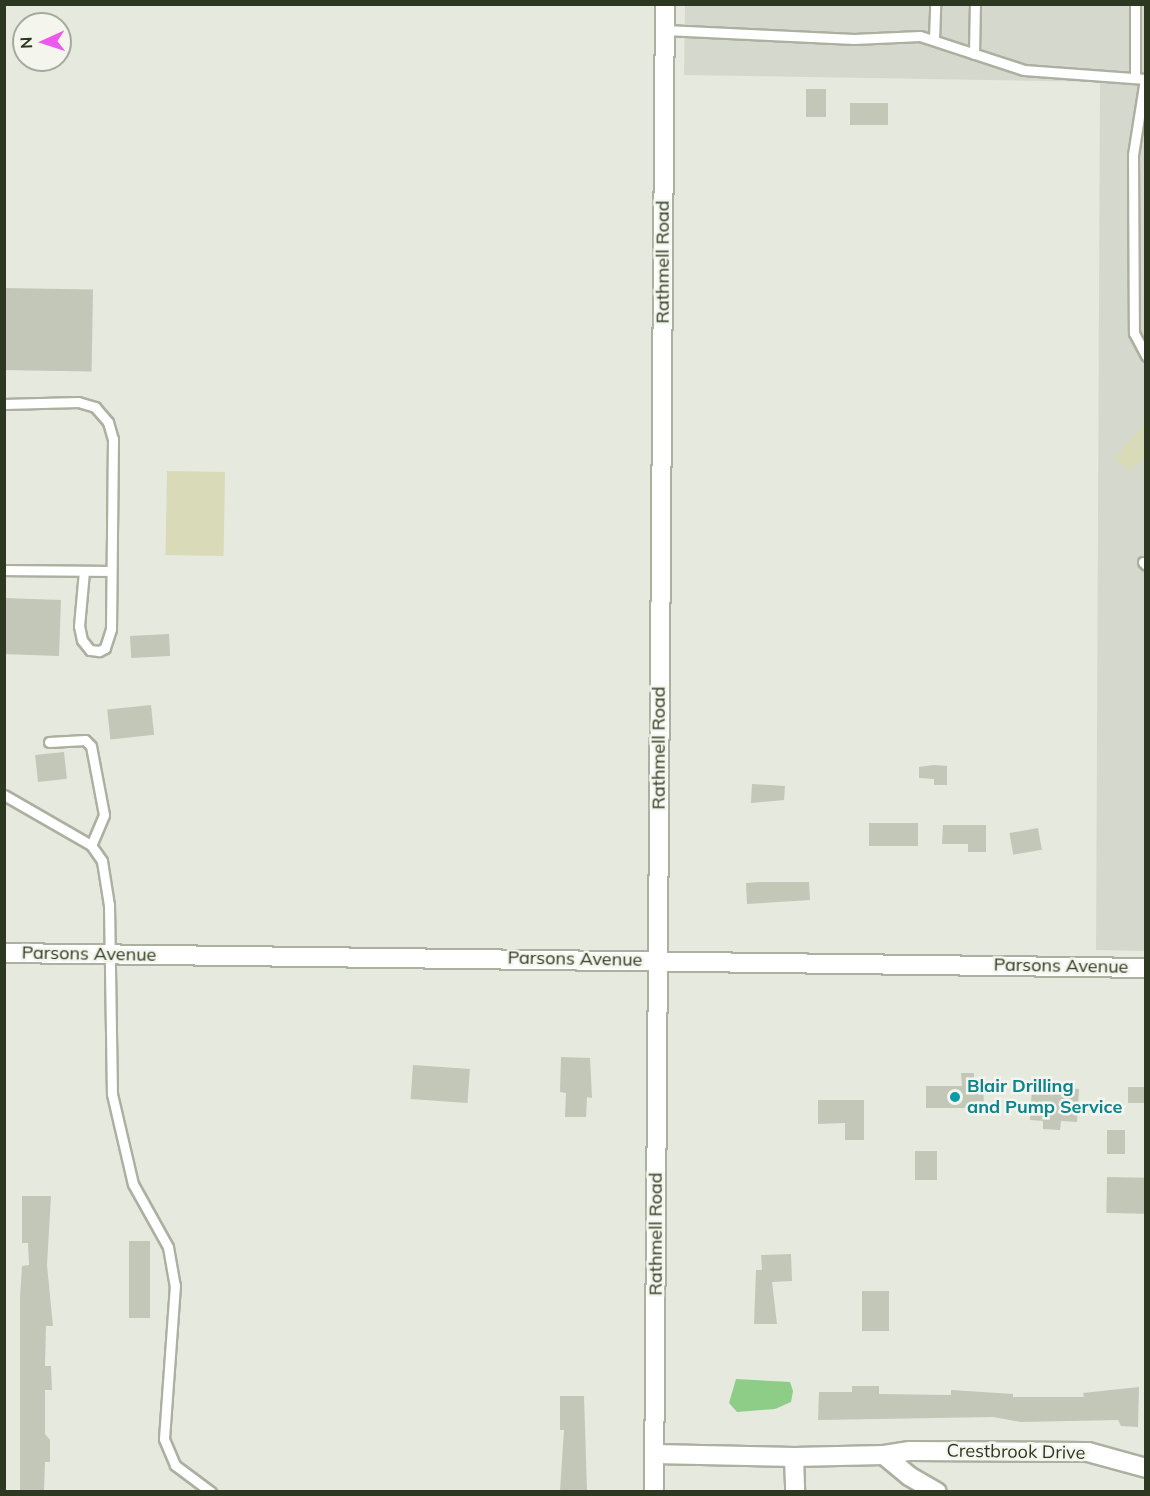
<!DOCTYPE html>
<html>
<head>
<meta charset="utf-8">
<style>
  body { margin:0 }
  #map { position:relative; width:1150px; height:1496px; overflow:hidden; background:#e6e9de; font-family:Mulish,sans-serif }
  div>[style] { position:absolute }
  [style*='--x'] { left:calc(var(--x)*1px); top:calc(var(--y)*1px); width:calc(var(--w)*1px); rotate:calc(var(--a)*1deg) }
  .built>* { inset:0; background:#d5d9cd }
  .green>* { inset:0; background:#d9dab7; transform-origin:0 0 }
  .water>* { inset:0; background:#8ecd87 }
  .building>* { inset:0; background:#c2c7b7; transform-origin:0 0 }
  .roads { filter:drop-shadow(2px 0 #abb0a1) drop-shadow(-2px 0 #abb0a1) drop-shadow(0 2px #abb0a1) drop-shadow(0 -2px #abb0a1) }
  .service>* { height:9px; margin:-4.5px; padding:0 4.5px; transform-origin:4.5px; border-radius:4.5px; background:#fff }
  .minor>* { height:18px; margin:-9px; padding:0 9px; transform-origin:9px; border-radius:9px; background:#fff }
  .tertiary>* { height:18px; margin:-9px; padding:0 9px; transform-origin:9px; border-radius:9px; background:#fff }
  .dots>* { width:16px; height:16px; translate:-50% -50%; box-sizing:border-box; border:3px solid #f4f6ee; border-radius:50% }
  span { translate:-50% -50%; white-space:nowrap; text-align:center; line-height:1.15; -webkit-text-stroke:5px #f4f6ee; paint-order:stroke }
  .street-label { font-size:18px; color:#2d3820 }
  .culture-label { font-size:18px; color:#0d838f; font-weight:700 }
  .left { translate:0 -50%; text-align:left }
  .frame { position:absolute; inset:0; border:6px solid #2d3820; pointer-events:none }
  .north { position:absolute; left:12px; top:12px; width:60px; height:60px; box-sizing:border-box; background:#f4f6ee; border:2px solid #a4aa9c; border-radius:50%; rotate:267deg; font-size:16px; font-weight:700; line-height:24px; text-align:center; color:#2d3820 }
  .north::after { content:''; display:block; margin:auto; width:21px; height:27px; background:#ec59ec; clip-path:polygon(50% 0,100% 100%,50% 72%,0 100%) }
</style>
</head>
<body>
<div id="map">
  <div class="built">
    <div style="clip-path:polygon(685px 5px,1145px 5px,1145px 951px,1096px 950px,1100px 82px,684px 75px)"></div>
  </div>
  <div class="green">
    <div style="clip-path:polygon(1145px 423px,1145px 457px,1130px 472px,1115px 458px)"></div>
    <div style="left:167px;top:471px;width:58px;height:84px;rotate:1deg"></div>
  </div>
  <div class="water">
    <div style="clip-path:polygon(736px 1379px,790px 1382px,793px 1391px,791px 1402px,775px 1409px,737px 1412px,729px 1403px)"></div>
  </div>
  <div class="building">
    <div style="left:806px;top:89px;width:20px;height:28px"></div>
    <div style="left:850px;top:103px;width:38px;height:22px"></div>
    <div style="left:4px;top:288px;width:89px;height:82px;rotate:1deg"></div>
    <div style="left:4px;top:598px;width:57px;height:56px;rotate:2deg"></div>
    <div style="left:169px;top:634px;width:22px;height:39px;rotate:87deg"></div>
    <div style="left:151px;top:705px;width:30px;height:44px;rotate:84deg"></div>
    <div style="left:64px;top:752px;width:27px;height:29px;rotate:84deg"></div>
    <div style="clip-path:polygon(934px 765px,947px 766px,947px 785px,934px 785px,934px 779px,919px 778px,919px 767px)"></div>
    <div style="clip-path:polygon(752px 784px,785px 786px,784px 800px,751px 803px)"></div>
    <div style="left:869px;top:823px;width:49px;height:23px"></div>
    <div style="clip-path:polygon(943px 825px,986px 825px,986px 852px,968px 852px,968px 844px,942px 844px)"></div>
    <div style="left:1038px;top:828px;width:22px;height:29px;rotate:80deg"></div>
    <div style="clip-path:polygon(761px 882px,809px 882px,810px 900px,747px 904px,746px 883px)"></div>
    <div style="clip-path:polygon(561px 1057px,590px 1058px,592px 1098px,587px 1097px,586px 1117px,565px 1117px,566px 1093px,560px 1092px)"></div>
    <div style="left:413px;top:1065px;width:57px;height:34px;rotate:4deg"></div>
    <div style="clip-path:polygon(961px 1073px,974px 1073px,974px 1081px,983px 1082px,984px 1108px,926px 1108px,926px 1086px,962px 1086px)"></div>
    <div style="clip-path:polygon(1032px 1087px,1079px 1089px,1077px 1122px,1061px 1121px,1060px 1130px,1043px 1129px,1043px 1121px,1030px 1120px)"></div>
    <div style="left:1128px;top:1087px;width:18px;height:16px"></div>
    <div style="clip-path:polygon(818px 1100px,864px 1100px,864px 1140px,845px 1140px,845px 1123px,818px 1124px)"></div>
    <div style="left:1125px;top:1130px;width:24px;height:18px;rotate:90deg"></div>
    <div style="left:915px;top:1151px;width:22px;height:29px"></div>
    <div style="left:1107px;top:1177px;width:39px;height:36px;rotate:1deg"></div>
    <div style="clip-path:polygon(22px 1196px,51px 1196px,47px 1265px,53px 1326px,46px 1326px,45px 1366px,51px 1366px,52px 1390px,45px 1390px,45px 1434px,50px 1440px,50px 1462px,45px 1462px,44px 1491px,20px 1491px,20px 1298px,22px 1266px,29px 1265px,28px 1243px,22px 1243px)"></div>
    <div style="left:129px;top:1241px;width:21px;height:77px"></div>
    <div style="clip-path:polygon(791px 1254px,792px 1281px,772px 1282px,777px 1324px,754px 1324px,756px 1270px,762px 1270px,761px 1255px)"></div>
    <div style="left:862px;top:1291px;width:27px;height:40px"></div>
    <div style="clip-path:polygon(852px 1386px,879px 1386px,879px 1394px,951px 1395px,951px 1390px,1013px 1394px,1013px 1397px,1084px 1397px,1083px 1393px,1139px 1387px,1138px 1427px,1121px 1426px,1118px 1420px,1021px 1422px,993px 1417px,818px 1420px,819px 1392px,852px 1392px)"></div>
    <div style="clip-path:polygon(560px 1396px,584px 1396px,587px 1491px,560px 1491px,564px 1430px,560px 1430px)"></div>
  </div>
  <div class="roads">
    <div class="service">
      <div style="--x:1135;--y:4;--w:74;--a:90"></div>
      <div style="--x:665;--y:30;--w:189;--a:2.7"></div>
      <div style="--x:854;--y:39;--w:66;--a:-2.6"></div>
      <div style="--x:920;--y:36;--w:109;--a:18.1"></div>
      <div style="--x:1024;--y:70;--w:122;--a:4.2"></div>
      <div style="--x:934;--y:40;--w:36;--a:-88"></div>
      <div style="--x:974;--y:54;--w:50;--a:-88.9"></div>
      <div style="--x:1145;--y:79;--w:77;--a:99"></div>
      <div style="--x:1133;--y:155;--w:178;--a:89.7"></div>
      <div style="--x:1134;--y:333;--w:26;--a:62"></div>
      <div style="--x:4;--y:404;--w:74;--a:-1.5"></div>
      <div style="--x:78;--y:402;--w:18;--a:16"></div>
      <div style="--x:95;--y:407;--w:20;--a:49"></div>
      <div style="--x:108;--y:422;--w:18;--a:74"></div>
      <div style="--x:113;--y:439;--w:190;--a:90.6"></div>
      <div style="--x:111;--y:629;--w:20;--a:108"></div>
      <div style="--x:105;--y:648;--w:7;--a:153"></div>
      <div style="--x:99;--y:651;--w:9;--a:-174"></div>
      <div style="--x:90;--y:650;--w:13;--a:-129"></div>
      <div style="--x:82;--y:640;--w:14;--a:-102"></div>
      <div style="--x:79;--y:626;--w:55;--a:-84.8"></div>
      <div style="--x:1143;--y:562;--w:4;--a:45"></div>
      <div style="--x:4;--y:570;--w:105;--a:0.5"></div>
      <div style="--x:49;--y:742;--w:36;--a:-3"></div>
      <div style="--x:85;--y:740;--w:8;--a:45"></div>
      <div style="--x:91;--y:746;--w:70;--a:79.3"></div>
      <div style="--x:104;--y:815;--w:33;--a:113"></div>
      <div style="--x:4;--y:795;--w:100;--a:29.9"></div>
      <div style="--x:91;--y:845;--w:19;--a:55"></div>
      <div style="--x:102;--y:861;--w:45;--a:81"></div>
      <div style="--x:109;--y:905;--w:189;--a:89.1"></div>
      <div style="--x:112;--y:1094;--w:92;--a:76.9"></div>
      <div style="--x:133;--y:1184;--w:72;--a:60.9"></div>
      <div style="--x:168;--y:1247;--w:39;--a:80"></div>
      <div style="--x:175;--y:1285;--w:154;--a:94.1"></div>
      <div style="--x:164;--y:1439;--w:28;--a:67"></div>
      <div style="--x:175;--y:1465;--w:45;--a:36.9"></div>
    </div>
    <div class="minor">
      <div style="--x:654;--y:1454;--w:140;--a:1.2"></div>
      <div style="--x:794;--y:1457;--w:90;--a:-1.3"></div>
      <div style="--x:884;--y:1455;--w:26;--a:-9"></div>
      <div style="--x:910;--y:1451;--w:178;--a:0.3"></div>
      <div style="--x:1088;--y:1452;--w:60;--a:15.4"></div>
      <div style="--x:884;--y:1455;--w:33;--a:40"></div>
      <div style="--x:909;--y:1476;--w:32;--a:30"></div>
      <div style="--x:794;--y:1457;--w:35;--a:88"></div>
    </div>
    <div class="tertiary">
      <div style="--x:4;--y:953;--w:1142;--a:0.75"></div>
      <div style="--x:654;--y:1492;--w:1488;--a:-89.58"></div>
    </div>
  </div>
  <div class="dots">
    <div style="left:955px;top:1097px;background:#0f9aa8"></div>
  </div>
  <div class="street-label">
    <span style="left:663px;top:262px;rotate:-90deg">Rathmell Road</span>
    <span style="left:659px;top:748px;rotate:-90deg">Rathmell Road</span>
    <span style="left:89px;top:954px;rotate:1deg">Parsons Avenue</span>
    <span style="left:575px;top:959px;rotate:1deg">Parsons Avenue</span>
    <span style="left:1061px;top:966px;rotate:1deg">Parsons Avenue</span>
    <span style="left:656px;top:1234px;rotate:-90deg">Rathmell Road</span>
    <span style="left:1016px;top:1452px;rotate:1deg">Crestbrook Drive</span>
  </div>
  <div class="culture-label">
    <span class="left" style="left:967px;top:1097px">Blair Drilling<br>and Pump Service</span>
  </div>
  <div class="frame"></div>
  <div class="north">N</div>
</div>
</body>
</html>
